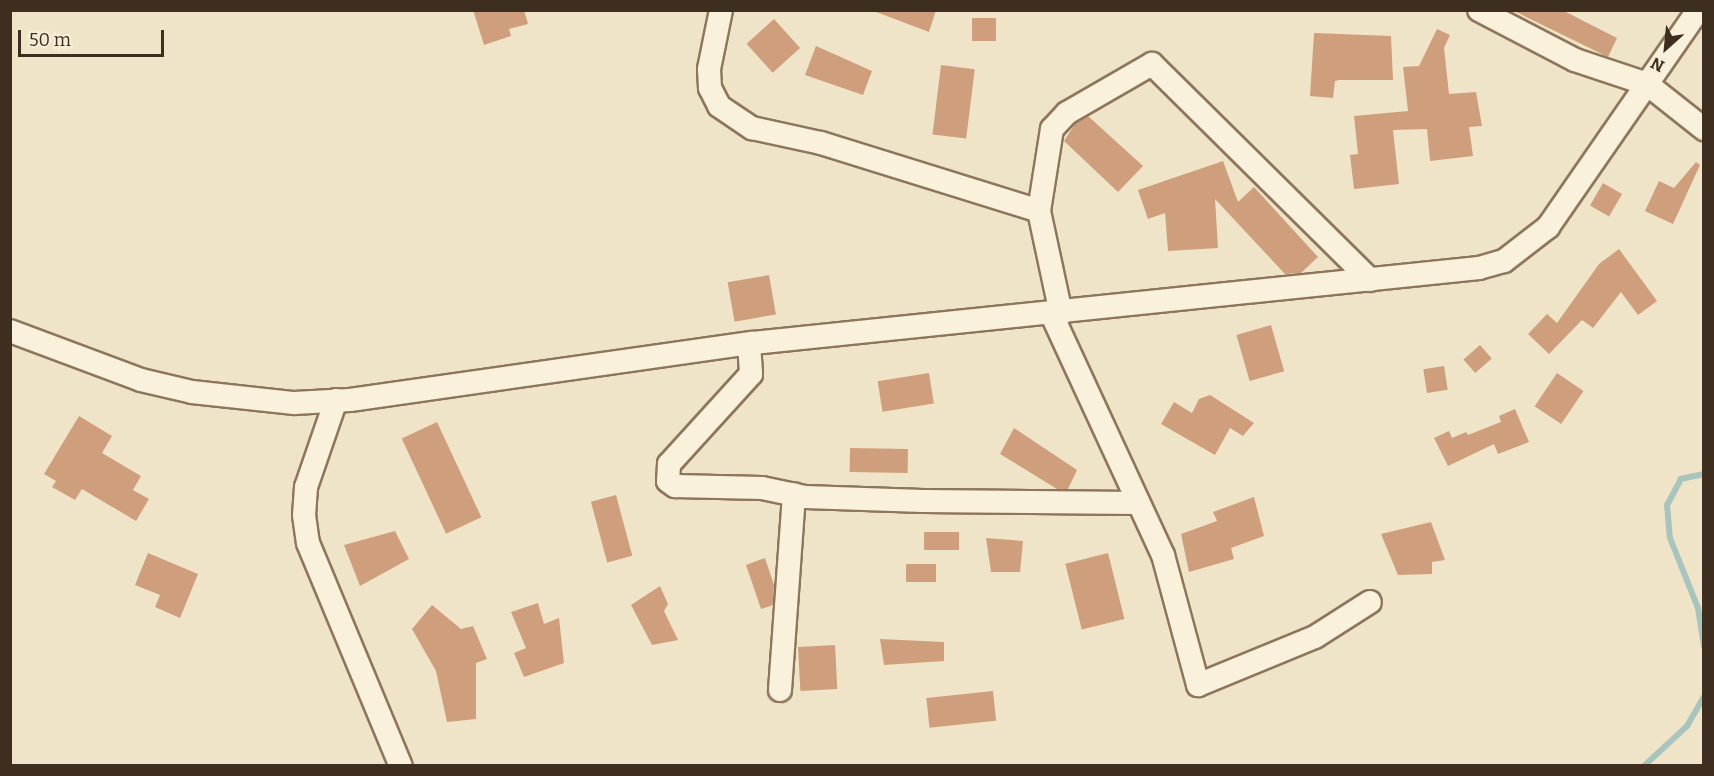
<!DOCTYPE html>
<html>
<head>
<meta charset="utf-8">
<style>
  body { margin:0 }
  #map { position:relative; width:1714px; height:776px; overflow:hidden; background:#f0e4c8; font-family:Bitter,serif }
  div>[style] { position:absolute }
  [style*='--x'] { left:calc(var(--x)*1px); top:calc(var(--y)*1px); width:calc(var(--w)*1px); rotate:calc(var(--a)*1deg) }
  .stream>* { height:6px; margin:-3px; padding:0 3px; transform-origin:3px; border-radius:3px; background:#a9c4bc }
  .building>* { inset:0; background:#cf9f7d; transform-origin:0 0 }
  .roads { filter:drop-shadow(2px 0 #8d765c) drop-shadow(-2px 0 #8d765c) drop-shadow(0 2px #8d765c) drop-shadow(0 -2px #8d765c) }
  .minor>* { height:22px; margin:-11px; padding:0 11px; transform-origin:11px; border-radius:11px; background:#faf1dc }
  span { translate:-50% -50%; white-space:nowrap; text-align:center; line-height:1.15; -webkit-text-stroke:6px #f7eed8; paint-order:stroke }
  .frame { position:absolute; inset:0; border:12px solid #3d2e20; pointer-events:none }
  .north { position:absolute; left:1636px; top:18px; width:60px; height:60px; -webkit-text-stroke:4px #f7eed8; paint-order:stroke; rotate:207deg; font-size:16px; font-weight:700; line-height:24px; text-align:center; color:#3d2e20 }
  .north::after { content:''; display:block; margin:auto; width:21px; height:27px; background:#3d2e20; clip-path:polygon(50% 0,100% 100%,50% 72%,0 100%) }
  .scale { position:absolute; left:18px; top:30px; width:146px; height:27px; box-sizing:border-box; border:3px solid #3d2e20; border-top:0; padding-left:8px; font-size:18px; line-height:21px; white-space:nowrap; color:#3d2e20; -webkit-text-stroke:4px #f7eed8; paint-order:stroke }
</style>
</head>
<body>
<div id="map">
  <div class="stream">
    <div style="--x:1704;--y:474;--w:24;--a:168"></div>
    <div style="--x:1681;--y:479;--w:30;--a:118"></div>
    <div style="--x:1667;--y:505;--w:33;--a:85"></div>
    <div style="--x:1670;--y:538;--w:75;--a:68.2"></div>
    <div style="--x:1698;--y:608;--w:39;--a:81"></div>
    <div style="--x:1644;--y:766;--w:59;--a:-42.9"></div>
    <div style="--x:1687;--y:726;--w:34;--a:-60"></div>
  </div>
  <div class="building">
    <div style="clip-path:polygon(473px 10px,524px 10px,528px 24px,509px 29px,511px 36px,484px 45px)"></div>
    <div style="clip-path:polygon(871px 10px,936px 10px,929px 32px)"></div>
    <div style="clip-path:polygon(1512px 10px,1562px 10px,1617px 38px,1608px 57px)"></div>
    <div style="left:972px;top:18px;width:24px;height:23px"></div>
    <div style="left:774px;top:19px;width:39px;height:37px;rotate:48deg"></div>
    <div style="clip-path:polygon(1437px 29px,1450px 35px,1444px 48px,1449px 94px,1476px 92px,1482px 126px,1469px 127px,1473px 156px,1430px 161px,1427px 129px,1393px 130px,1399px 184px,1354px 189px,1350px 155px,1358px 154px,1354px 116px,1408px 111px,1403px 67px,1419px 66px)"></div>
    <div style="clip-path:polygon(1314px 33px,1391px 36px,1393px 80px,1339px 80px,1335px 81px,1333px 98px,1310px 96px)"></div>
    <div style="clip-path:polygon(816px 46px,872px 71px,863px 95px,805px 75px)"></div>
    <div style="left:941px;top:65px;width:34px;height:70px;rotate:7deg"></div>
    <div style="clip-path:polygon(1088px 116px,1143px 166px,1118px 192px,1064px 141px,1075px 124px)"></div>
    <div style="clip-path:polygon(1223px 161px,1238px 202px,1254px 187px,1318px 257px,1301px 273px,1285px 274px,1215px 199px,1218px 248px,1168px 251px,1165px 213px,1148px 219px,1138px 190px)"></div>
    <div style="clip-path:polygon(1696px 162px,1700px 165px,1673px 224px,1645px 211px,1659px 181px,1674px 188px)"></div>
    <div style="left:1603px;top:183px;width:22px;height:26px;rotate:30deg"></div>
    <div style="clip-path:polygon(1619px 249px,1657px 301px,1638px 315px,1621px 292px,1593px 328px,1582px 320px,1549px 354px,1528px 334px,1547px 314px,1557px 323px,1599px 264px)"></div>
    <div style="left:769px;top:275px;width:40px;height:42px;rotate:80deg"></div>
    <div style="left:1271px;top:325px;width:48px;height:36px;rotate:74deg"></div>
    <div style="left:1480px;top:345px;width:18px;height:22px;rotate:49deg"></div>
    <div style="left:1444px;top:366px;width:24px;height:21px;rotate:81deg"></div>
    <div style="left:929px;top:373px;width:31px;height:52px;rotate:81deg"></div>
    <div style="left:1557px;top:373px;width:32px;height:40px;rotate:34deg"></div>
    <div style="clip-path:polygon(1210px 395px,1254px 423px,1243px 436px,1230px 428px,1215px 455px,1161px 424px,1174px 402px,1192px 413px,1199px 399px)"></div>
    <div style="clip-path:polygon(1515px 409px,1529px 442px,1498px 454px,1494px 444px,1448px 466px,1434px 438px,1449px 431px,1452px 438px,1466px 432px,1468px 435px,1501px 422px,1499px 416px)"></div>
    <div style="clip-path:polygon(79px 416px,112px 436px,102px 453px,141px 476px,133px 490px,149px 499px,136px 521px,82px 489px,75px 500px,52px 487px,56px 481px,44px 474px)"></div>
    <div style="left:437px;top:422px;width:105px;height:39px;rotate:65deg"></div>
    <div style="clip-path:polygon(1014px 428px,1077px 470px,1068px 489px,1057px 489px,1000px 454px)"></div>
    <div style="left:850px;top:448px;width:58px;height:24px;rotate:1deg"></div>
    <div style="left:616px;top:495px;width:63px;height:26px;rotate:75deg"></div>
    <div style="clip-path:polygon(1254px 497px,1264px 536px,1231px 548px,1234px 559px,1189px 572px,1181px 534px,1217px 521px,1213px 512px)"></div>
    <div style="clip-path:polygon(1431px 522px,1445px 560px,1432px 562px,1432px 574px,1398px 575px,1381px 534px)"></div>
    <div style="clip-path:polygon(395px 531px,409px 559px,360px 586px,344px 545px)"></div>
    <div style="left:924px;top:532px;width:35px;height:18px"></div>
    <div style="clip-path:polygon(986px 538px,1023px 541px,1020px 572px,991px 572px)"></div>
    <div style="clip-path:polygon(148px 553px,198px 574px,180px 618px,155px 607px,160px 595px,135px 585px)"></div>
    <div style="left:1108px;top:553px;width:68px;height:44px;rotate:76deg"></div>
    <div style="clip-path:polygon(765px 558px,774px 585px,773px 605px,761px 609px,746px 565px)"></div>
    <div style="left:906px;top:564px;width:30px;height:18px"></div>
    <div style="clip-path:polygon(660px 586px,668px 604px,664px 611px,678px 640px,652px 645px,631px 605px)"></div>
    <div style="clip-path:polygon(538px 603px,544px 624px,559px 618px,564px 663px,524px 677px,514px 653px,526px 648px,511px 612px)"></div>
    <div style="clip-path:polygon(432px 605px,461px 629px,473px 626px,487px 659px,476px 663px,476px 719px,447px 722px,436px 671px,412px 629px)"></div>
    <div style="clip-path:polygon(880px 639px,944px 642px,944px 661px,884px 665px)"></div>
    <div style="left:835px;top:645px;width:44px;height:37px;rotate:87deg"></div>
    <div style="left:993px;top:691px;width:30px;height:67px;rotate:84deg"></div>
  </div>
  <div class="roads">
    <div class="minor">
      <div style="--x:721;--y:10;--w:60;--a:101.5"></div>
      <div style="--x:709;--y:69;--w:19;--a:87"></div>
      <div style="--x:710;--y:88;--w:20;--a:63"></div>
      <div style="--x:719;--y:106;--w:40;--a:34"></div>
      <div style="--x:752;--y:128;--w:71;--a:12.3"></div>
      <div style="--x:821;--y:143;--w:228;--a:17.3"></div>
      <div style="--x:1039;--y:211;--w:105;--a:77.9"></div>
      <div style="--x:1479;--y:10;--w:108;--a:27.5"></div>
      <div style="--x:1575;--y:60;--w:76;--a:18.4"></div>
      <div style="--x:1647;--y:84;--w:73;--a:38.3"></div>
      <div style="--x:1039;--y:211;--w:83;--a:-81"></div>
      <div style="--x:1052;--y:129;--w:22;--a:-47"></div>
      <div style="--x:1067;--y:113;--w:98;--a:-30"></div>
      <div style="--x:1152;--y:64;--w:307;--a:44.7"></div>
      <div style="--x:1052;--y:315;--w:264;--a:65.2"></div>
      <div style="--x:1163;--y:555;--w:135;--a:74.9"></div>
      <div style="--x:1198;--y:685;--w:126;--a:-22.3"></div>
      <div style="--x:1315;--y:637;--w:65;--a:-32.5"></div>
      <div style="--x:10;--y:331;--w:140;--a:20.5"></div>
      <div style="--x:141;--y:380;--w:52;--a:13.2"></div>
      <div style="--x:192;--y:392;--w:103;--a:6.2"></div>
      <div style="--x:294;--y:403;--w:56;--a:-3.1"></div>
      <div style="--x:350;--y:400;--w:407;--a:-8.1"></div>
      <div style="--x:753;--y:343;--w:730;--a:-5.9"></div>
      <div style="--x:1479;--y:268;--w:26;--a:-16"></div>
      <div style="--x:1504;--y:261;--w:56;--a:-37.7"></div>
      <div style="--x:1548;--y:227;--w:264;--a:-55.3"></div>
      <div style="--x:749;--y:344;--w:30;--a:86"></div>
      <div style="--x:751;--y:374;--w:122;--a:132.3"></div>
      <div style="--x:669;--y:464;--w:17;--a:93"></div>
      <div style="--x:668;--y:481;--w:9;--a:36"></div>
      <div style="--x:675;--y:486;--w:87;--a:1.3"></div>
      <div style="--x:762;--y:488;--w:44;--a:11.8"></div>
      <div style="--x:805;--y:497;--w:118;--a:1.9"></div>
      <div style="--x:923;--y:501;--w:215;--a:0.5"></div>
      <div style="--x:336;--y:400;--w:92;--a:109"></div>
      <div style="--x:306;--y:487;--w:28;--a:94"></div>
      <div style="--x:304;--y:515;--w:28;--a:82"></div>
      <div style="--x:308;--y:543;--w:242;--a:67.4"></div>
      <div style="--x:780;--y:690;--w:196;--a:-85.9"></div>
    </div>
  </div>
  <div class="frame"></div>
  <div class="north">N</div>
  <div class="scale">50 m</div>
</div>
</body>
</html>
